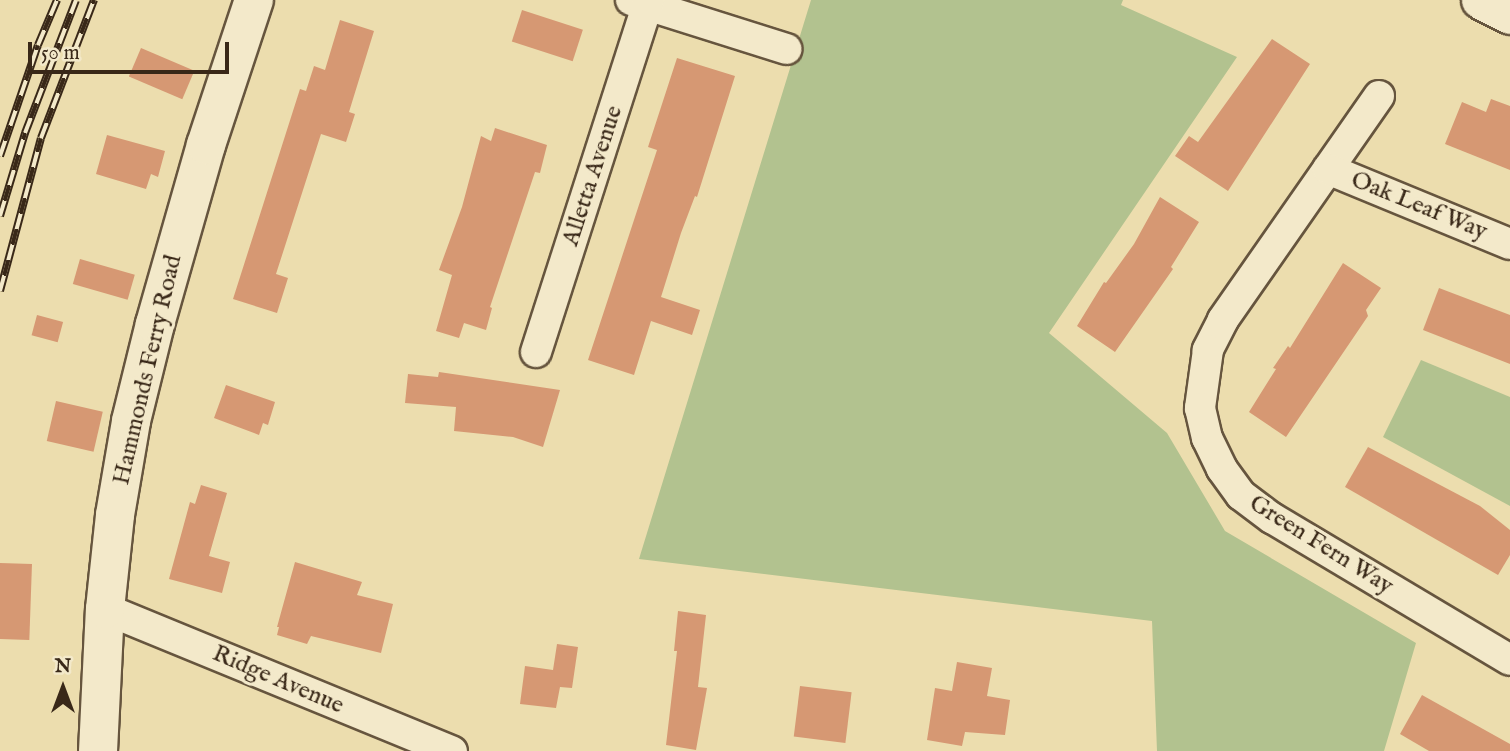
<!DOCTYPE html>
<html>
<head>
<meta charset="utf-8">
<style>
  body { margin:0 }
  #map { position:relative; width:1510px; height:751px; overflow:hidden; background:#ecddae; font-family:"IM FELL English",serif }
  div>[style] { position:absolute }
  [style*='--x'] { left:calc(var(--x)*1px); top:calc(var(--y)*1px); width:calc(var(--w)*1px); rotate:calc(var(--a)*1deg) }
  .green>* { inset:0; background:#b2c28f }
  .building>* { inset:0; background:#d69873; transform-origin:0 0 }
  .roads { filter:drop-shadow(2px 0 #66553e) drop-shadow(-2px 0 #66553e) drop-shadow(0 2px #66553e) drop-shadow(0 -2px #66553e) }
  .minor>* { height:30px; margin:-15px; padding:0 15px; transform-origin:15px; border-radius:15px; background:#f3e9ca }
  .tertiary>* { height:38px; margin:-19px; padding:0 19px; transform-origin:19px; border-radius:19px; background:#f3e9ca }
  .rail>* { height:8px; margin-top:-4px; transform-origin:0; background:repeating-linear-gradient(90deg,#f3e9ca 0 16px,#392818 0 32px); box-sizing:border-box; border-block:2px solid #392818 }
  span { translate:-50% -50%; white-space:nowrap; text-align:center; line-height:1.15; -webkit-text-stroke:6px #f3e9ca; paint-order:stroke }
  .street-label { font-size:24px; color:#392818 }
  .north { position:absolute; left:28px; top:653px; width:70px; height:70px; -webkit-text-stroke:5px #f3e9ca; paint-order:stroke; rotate:0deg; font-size:19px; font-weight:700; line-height:28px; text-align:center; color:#392818 }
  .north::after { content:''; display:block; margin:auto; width:24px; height:32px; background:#392818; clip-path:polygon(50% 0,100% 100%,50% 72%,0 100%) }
  .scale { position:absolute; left:28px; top:42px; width:201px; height:32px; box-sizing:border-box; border:4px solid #392818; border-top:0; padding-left:9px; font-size:21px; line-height:24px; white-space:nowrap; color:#392818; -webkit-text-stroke:5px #f3e9ca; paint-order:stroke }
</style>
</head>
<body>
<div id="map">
  <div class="green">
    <div style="clip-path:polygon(811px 0,1123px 0,1121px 5px,1237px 57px,1049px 333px,1167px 433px,1225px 531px,1416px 643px,1384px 751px,1157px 751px,1152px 621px,639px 559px)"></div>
    <div style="clip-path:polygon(1421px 360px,1510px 397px,1510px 506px,1383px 437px)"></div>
  </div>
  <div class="building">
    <div style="left:522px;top:10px;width:64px;height:33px;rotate:18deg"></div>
    <div style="clip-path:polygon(340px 20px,374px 31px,349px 112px,355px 114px,346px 142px,321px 134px,276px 274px,288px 278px,277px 313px,233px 299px,300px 89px,306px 91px,314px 66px,325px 70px)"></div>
    <div style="clip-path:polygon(1272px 39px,1310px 64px,1228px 191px,1175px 156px,1189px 136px,1198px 142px)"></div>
    <div style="left:141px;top:48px;width:58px;height:31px;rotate:23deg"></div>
    <div style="clip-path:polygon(677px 58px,735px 76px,697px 197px,695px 196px,681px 233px,661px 297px,700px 310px,692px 335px,651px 321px,634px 375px,588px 360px,657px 150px,648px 147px)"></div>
    <div style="clip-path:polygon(1491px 99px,1510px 106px,1510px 170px,1445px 144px,1462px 102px,1486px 112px)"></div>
    <div style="clip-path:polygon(495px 128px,547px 145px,540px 173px,535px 172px,490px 307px,492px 308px,486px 330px,464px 323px,459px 338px,436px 331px,452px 275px,439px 270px,462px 207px,481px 136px,491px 141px)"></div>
    <div style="clip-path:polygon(107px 135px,165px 151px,158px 177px,151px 174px,146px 189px,96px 174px)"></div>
    <div style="clip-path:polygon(1160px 197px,1199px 222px,1171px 267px,1173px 269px,1115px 352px,1077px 326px,1104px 282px,1106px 283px,1134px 244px)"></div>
    <div style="left:80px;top:259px;width:57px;height:26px;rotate:16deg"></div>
    <div style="clip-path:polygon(1343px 263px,1381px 288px,1366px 310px,1368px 316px,1286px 437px,1249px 412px,1276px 369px,1273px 368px,1288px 346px,1290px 348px)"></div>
    <div style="clip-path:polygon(1439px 288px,1510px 315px,1510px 364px,1423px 330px)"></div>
    <div style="left:37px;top:315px;width:27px;height:21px;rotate:15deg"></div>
    <div style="clip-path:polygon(439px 372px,560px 390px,543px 447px,513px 437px,454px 431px,456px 407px,405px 403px,408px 374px,438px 377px)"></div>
    <div style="clip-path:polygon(226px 385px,275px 402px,268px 425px,263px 423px,259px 435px,214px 418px)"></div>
    <div style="left:56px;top:401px;width:48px;height:41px;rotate:13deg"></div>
    <div style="clip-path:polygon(1368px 447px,1480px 506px,1510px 530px,1510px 555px,1498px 575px,1345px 487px)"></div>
    <div style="clip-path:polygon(201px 485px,227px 493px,209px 556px,230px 562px,222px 593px,169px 579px,190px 502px,195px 504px)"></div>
    <div style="clip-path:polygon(295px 562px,362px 582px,357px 595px,393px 604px,381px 653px,311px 636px,307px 644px,277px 635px,279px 627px,277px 627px)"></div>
    <div style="left:0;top:563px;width:32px;height:76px;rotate:2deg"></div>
    <div style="clip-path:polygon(678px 611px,706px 615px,698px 687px,707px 688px,696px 750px,666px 745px,677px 651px,674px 651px)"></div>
    <div style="clip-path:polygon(557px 644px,578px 647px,572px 688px,560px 687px,556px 708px,520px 704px,525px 666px,553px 670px)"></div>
    <div style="clip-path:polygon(957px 662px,992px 668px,987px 696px,1010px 700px,1005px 735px,965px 732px,962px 746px,927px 740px,935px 688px,952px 691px)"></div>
    <div style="left:800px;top:686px;width:52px;height:51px;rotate:7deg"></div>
    <div style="clip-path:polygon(1422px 695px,1510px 744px,1510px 751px,1429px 751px,1400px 734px)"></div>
  </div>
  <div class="roads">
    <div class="minor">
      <div style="--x:631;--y:0;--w:163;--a:17.5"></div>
      <div style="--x:1379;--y:96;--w:273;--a:124.9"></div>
      <div style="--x:1223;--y:320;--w:34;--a:117"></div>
      <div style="--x:1208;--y:350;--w:59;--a:97.9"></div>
      <div style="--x:1200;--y:408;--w:31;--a:77"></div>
      <div style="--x:1207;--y:438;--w:34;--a:64"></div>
      <div style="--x:1222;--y:469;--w:32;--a:54"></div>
      <div style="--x:1241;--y:495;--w:39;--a:37"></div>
      <div style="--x:1272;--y:518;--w:277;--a:30.8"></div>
      <div style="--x:1328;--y:169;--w:197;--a:22.4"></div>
      <div style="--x:536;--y:352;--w:370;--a:-72.2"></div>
      <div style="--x:105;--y:609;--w:375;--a:22.3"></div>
    </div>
    <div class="tertiary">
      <div style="--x:1481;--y:0;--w:33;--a:27"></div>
      <div style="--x:98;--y:751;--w:142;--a:-87.2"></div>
      <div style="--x:105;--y:609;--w:95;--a:-83.9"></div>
      <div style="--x:115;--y:515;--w:95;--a:-80.3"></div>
      <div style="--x:131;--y:421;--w:100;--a:-76.1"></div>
      <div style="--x:155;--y:324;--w:186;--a:-74.1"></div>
      <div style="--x:206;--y:145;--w:153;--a:-71.7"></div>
    </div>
  </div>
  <div class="rail">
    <div style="--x:0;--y:156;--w:117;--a:-71.1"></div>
    <div style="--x:38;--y:45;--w:49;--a:-67.1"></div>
    <div style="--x:0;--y:216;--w:87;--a:-73.2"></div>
    <div style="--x:25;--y:133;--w:142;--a:-69"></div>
    <div style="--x:0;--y:291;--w:158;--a:-75"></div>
    <div style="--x:41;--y:138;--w:148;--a:-69"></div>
  </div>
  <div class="street-label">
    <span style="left:593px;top:176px;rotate:-72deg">Alletta Avenue</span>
    <span style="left:1419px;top:206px;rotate:22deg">Oak Leaf Way</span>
    <span style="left:148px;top:370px;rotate:-77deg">Hammonds Ferry Road</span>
    <span style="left:1321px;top:545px;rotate:32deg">Green Fern Way</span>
    <span style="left:278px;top:680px;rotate:23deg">Ridge Avenue</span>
  </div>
  <div class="north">N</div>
  <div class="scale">50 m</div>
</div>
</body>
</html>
